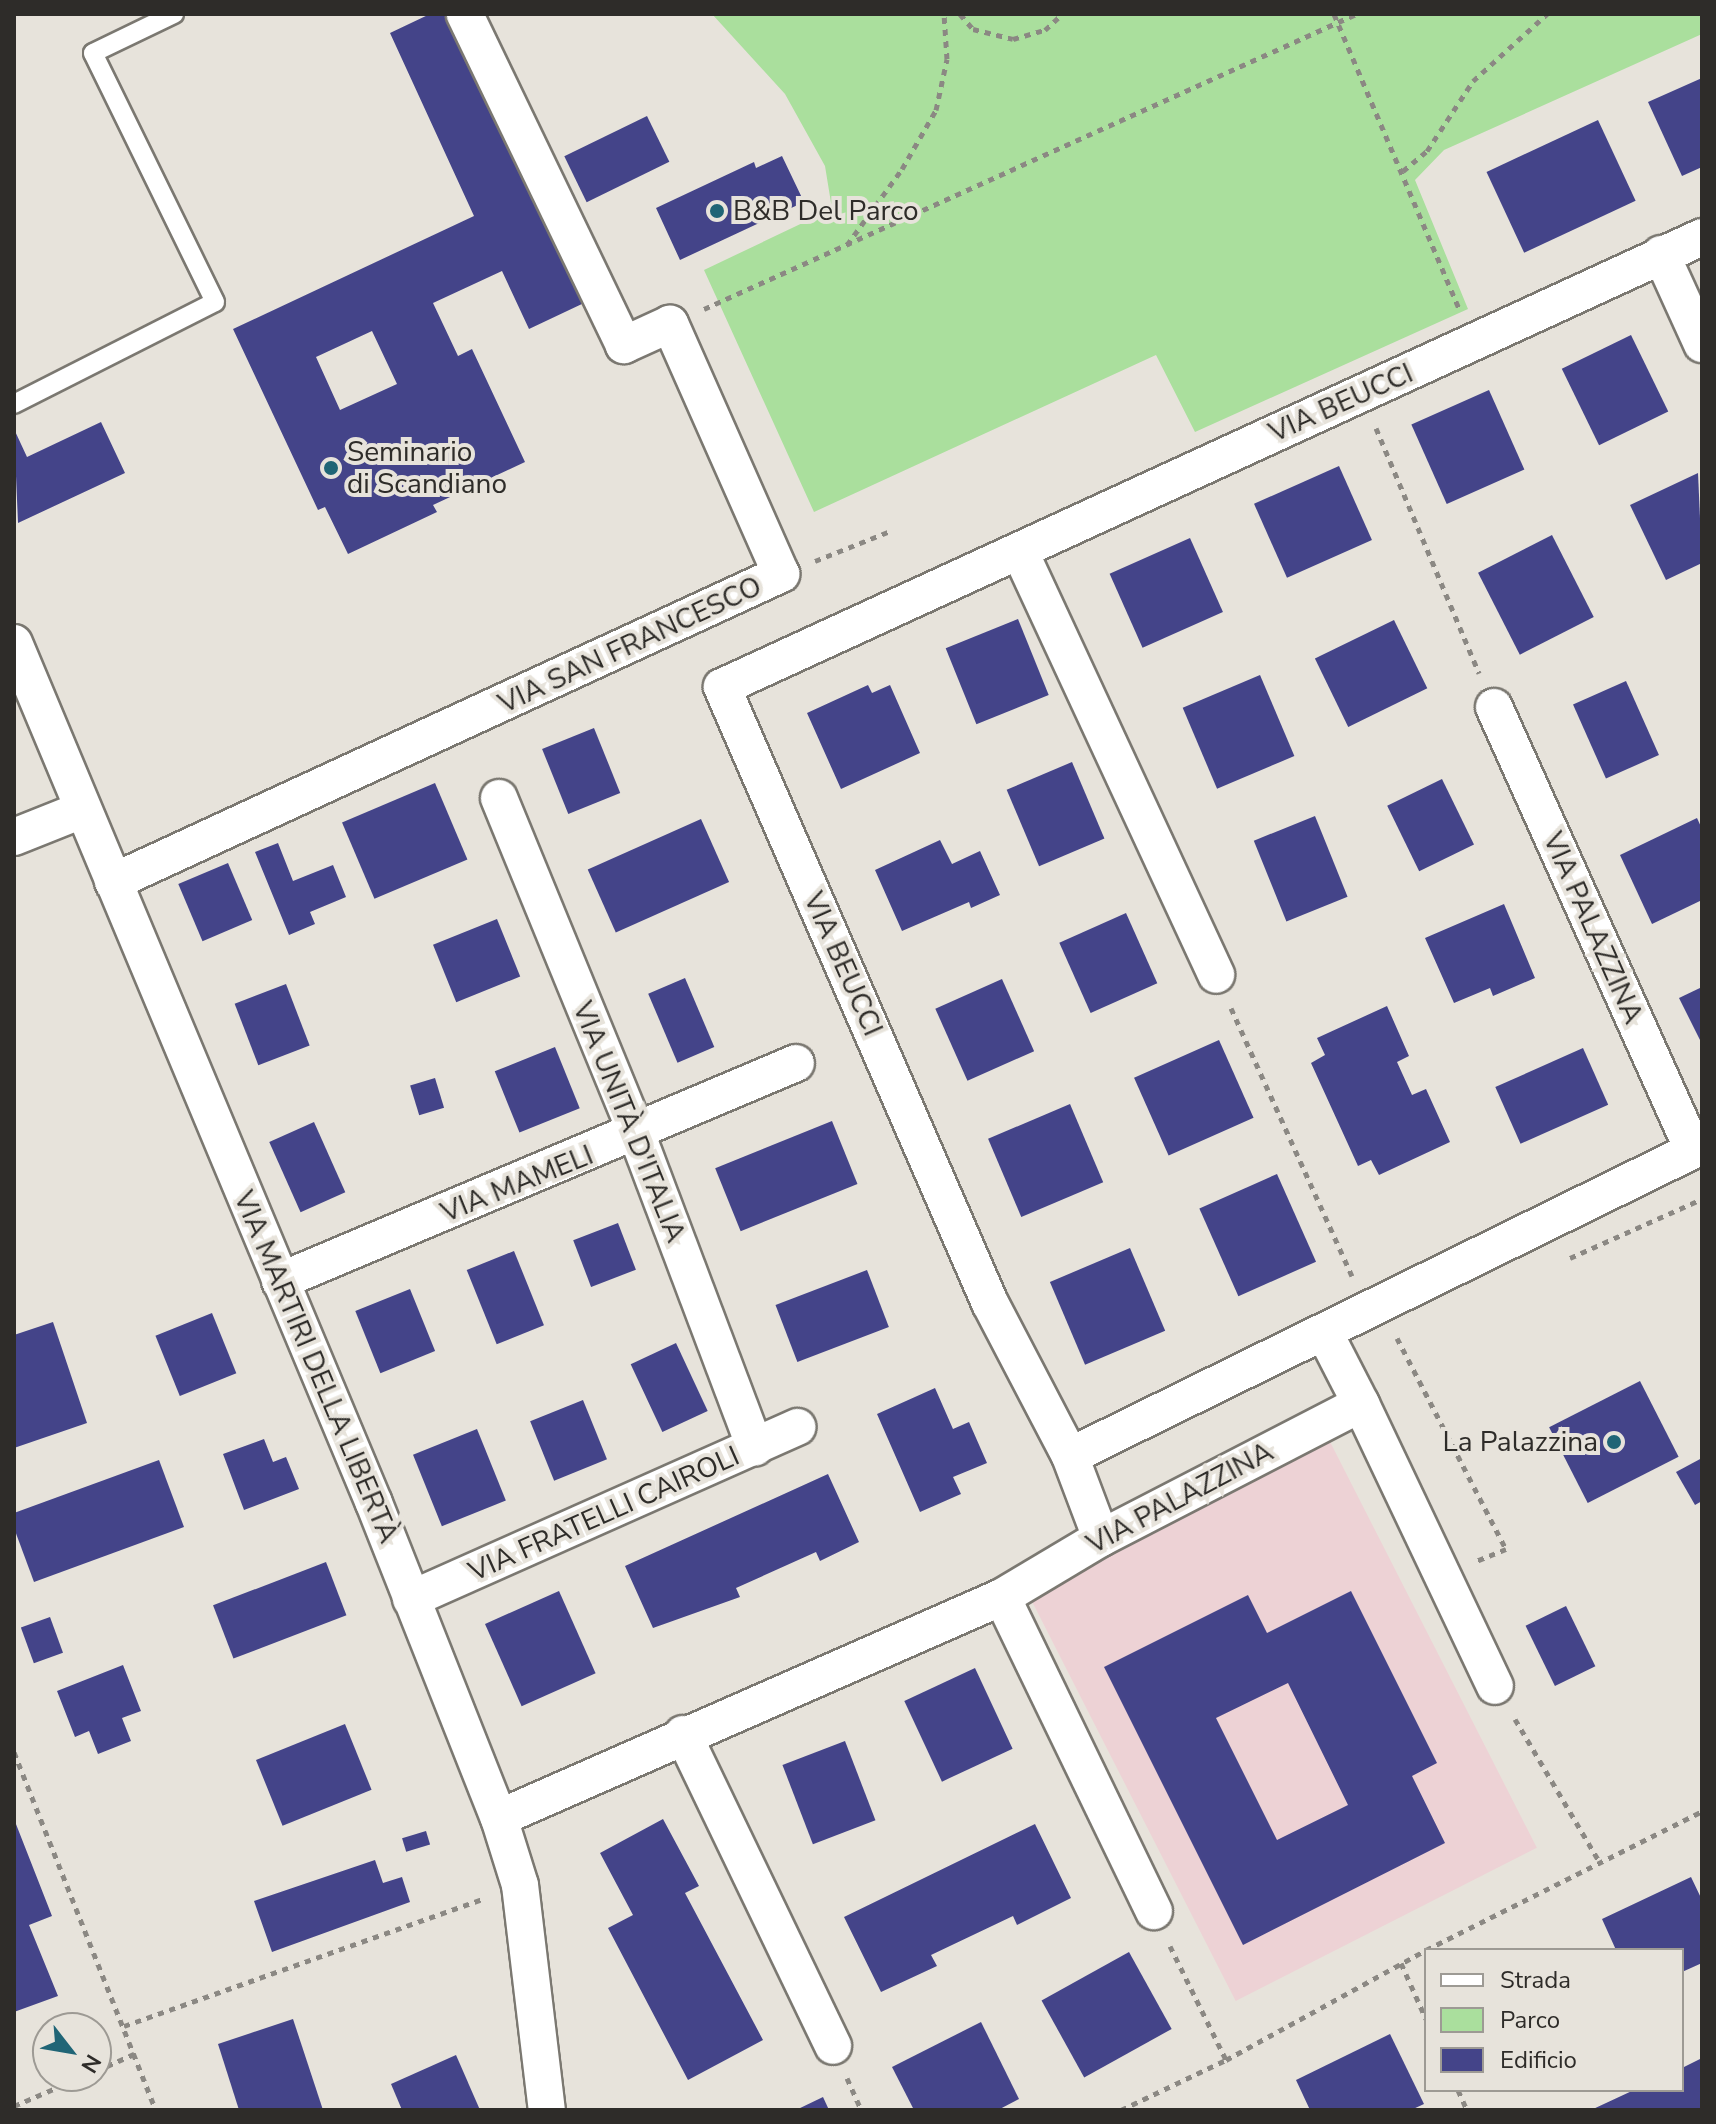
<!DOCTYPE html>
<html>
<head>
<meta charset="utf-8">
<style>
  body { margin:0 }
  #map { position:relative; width:1716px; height:2124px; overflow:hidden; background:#e7e3db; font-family:"Nunito Sans",sans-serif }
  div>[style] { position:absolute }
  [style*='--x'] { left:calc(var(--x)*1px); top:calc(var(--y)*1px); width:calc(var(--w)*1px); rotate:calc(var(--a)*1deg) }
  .commercial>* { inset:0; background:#edd2d5; transform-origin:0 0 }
  .green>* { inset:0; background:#aadf9d }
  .building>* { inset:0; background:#444489; transform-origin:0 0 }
  .path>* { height:5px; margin-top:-2.5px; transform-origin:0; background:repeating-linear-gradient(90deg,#8b8883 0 6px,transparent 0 12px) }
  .roads { filter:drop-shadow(2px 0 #7b7871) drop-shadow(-2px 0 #7b7871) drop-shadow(0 2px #7b7871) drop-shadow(0 -2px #7b7871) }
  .lane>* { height:18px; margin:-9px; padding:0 9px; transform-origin:9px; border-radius:9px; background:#fff }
  .street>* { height:36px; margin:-18px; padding:0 18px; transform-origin:18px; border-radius:18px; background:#fff }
  .dots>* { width:22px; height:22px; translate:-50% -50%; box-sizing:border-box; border:4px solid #e7e3db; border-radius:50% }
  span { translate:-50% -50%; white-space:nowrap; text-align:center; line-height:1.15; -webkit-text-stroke:8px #e7e3db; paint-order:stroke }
  .poi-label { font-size:28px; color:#2e2c29 }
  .left { translate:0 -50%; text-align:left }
  .right { translate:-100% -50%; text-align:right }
  .street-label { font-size:28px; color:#2e2c29 }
  .frame { position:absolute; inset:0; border:16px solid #2e2c29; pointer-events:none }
  .legend { position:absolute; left:1424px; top:1948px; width:260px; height:144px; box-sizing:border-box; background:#e7e3db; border:2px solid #9d9a94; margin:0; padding:10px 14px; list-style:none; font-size:24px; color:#2e2c29 }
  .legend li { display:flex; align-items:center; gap:16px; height:40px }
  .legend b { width:40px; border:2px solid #9d9a94 }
  .north { position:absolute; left:32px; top:2012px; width:80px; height:80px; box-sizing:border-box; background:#e7e3db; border:2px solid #9d9a94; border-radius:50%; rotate:121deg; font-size:22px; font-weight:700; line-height:32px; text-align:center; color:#2e2c29 }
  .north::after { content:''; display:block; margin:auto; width:28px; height:36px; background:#206576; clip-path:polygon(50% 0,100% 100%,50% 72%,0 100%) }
</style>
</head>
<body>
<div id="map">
  <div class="commercial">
    <div style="left:1323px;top:1428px;width:471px;height:338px;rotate:63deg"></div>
  </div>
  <div class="green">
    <div style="clip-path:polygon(712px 14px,1702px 14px,1702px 34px,1444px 150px,1415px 180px,1468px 309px,1195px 432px,1156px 355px,814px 512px,704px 270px,832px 209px,825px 166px,785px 94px)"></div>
  </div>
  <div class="building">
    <div style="clip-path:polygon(evenodd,430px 14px,450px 14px,584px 303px,529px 329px,502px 271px,433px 303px,458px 356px,472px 349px,525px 462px,433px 505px,437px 512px,348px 554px,325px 507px,318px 510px,233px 329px,474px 216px,390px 33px,430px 14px,372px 331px,397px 384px,340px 410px,316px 357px,372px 331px)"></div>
    <div style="clip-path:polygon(1702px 78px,1702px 167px,1682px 176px,1648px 102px)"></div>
    <div style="left:647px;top:116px;width:51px;height:92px;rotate:64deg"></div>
    <div style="left:1598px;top:120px;width:89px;height:123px;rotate:65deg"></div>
    <div style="clip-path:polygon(782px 156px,804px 202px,680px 260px,656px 208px,754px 162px,756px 168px)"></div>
    <div style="left:1631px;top:335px;width:85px;height:77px;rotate:64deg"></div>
    <div style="left:1489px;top:390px;width:87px;height:85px;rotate:66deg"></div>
    <div style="clip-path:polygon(101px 422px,125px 473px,18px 523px,14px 429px,27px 457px)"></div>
    <div style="left:1339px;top:466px;width:81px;height:93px;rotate:66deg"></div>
    <div style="clip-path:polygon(1698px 473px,1702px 563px,1666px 580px,1630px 505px)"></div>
    <div style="left:1552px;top:535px;width:92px;height:83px;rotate:63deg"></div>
    <div style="left:1190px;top:538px;width:81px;height:88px;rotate:66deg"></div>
    <div style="left:1018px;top:619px;width:82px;height:78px;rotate:68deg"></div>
    <div style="left:1394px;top:620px;width:76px;height:88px;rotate:64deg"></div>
    <div style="left:1260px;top:675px;width:88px;height:84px;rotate:67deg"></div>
    <div style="left:1626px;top:681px;width:81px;height:58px;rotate:66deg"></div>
    <div style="clip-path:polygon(868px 685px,872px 693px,890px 685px,920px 753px,841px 789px,807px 713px)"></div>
    <div style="left:594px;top:728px;width:70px;height:56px;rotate:68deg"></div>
    <div style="left:1072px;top:762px;width:83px;height:71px;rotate:67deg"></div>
    <div style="left:1442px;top:779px;width:73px;height:61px;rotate:64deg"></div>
    <div style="left:435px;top:783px;width:83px;height:101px;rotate:67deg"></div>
    <div style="left:1315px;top:816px;width:87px;height:66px;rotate:68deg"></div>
    <div style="clip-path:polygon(1697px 818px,1702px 829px,1702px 900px,1652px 924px,1620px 855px)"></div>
    <div style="left:701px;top:819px;width:69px;height:124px;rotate:66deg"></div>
    <div style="clip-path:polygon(940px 840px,952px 864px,980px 851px,1000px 895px,971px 908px,969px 902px,902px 931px,875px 870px)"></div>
    <div style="clip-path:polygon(278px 843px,293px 881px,333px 865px,346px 897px,310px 912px,315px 924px,289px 935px,255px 852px)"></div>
    <div style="left:228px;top:863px;width:62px;height:54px;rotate:67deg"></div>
    <div style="clip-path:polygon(1504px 904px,1535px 978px,1493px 996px,1490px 988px,1454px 1003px,1425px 938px)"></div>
    <div style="left:1126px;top:913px;width:77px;height:73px;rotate:66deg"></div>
    <div style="left:497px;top:919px;width:62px;height:69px;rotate:68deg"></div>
    <div style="left:685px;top:978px;width:75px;height:40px;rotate:67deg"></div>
    <div style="left:1002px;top:979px;width:79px;height:73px;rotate:66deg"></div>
    <div style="left:286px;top:984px;width:66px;height:55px;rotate:69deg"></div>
    <div style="clip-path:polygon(1702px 987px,1702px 1044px,1679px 998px)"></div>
    <div style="clip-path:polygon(1387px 1006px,1409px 1056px,1397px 1062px,1412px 1095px,1426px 1089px,1450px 1142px,1379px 1175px,1371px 1160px,1358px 1166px,1311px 1063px,1325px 1055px,1317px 1038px)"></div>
    <div style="left:1219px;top:1040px;width:85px;height:93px;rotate:66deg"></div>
    <div style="left:555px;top:1047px;width:66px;height:65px;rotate:68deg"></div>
    <div style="left:1583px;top:1048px;width:62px;height:96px;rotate:66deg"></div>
    <div style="left:435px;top:1078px;width:31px;height:26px;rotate:73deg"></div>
    <div style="left:1070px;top:1104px;width:85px;height:89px;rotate:67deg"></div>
    <div style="left:832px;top:1121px;width:68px;height:126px;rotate:68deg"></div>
    <div style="left:314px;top:1122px;width:77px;height:49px;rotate:66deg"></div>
    <div style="left:1277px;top:1174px;width:96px;height:85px;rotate:66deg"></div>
    <div style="left:618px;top:1223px;width:50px;height:48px;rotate:69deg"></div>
    <div style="left:1130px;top:1248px;width:90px;height:87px;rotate:67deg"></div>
    <div style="left:514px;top:1251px;width:80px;height:51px;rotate:68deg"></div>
    <div style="left:867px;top:1270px;width:61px;height:98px;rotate:69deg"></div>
    <div style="left:410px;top:1289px;width:67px;height:59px;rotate:68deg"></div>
    <div style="left:212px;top:1313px;width:65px;height:61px;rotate:68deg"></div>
    <div style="clip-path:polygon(53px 1322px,87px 1423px,14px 1448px,14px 1335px)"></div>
    <div style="left:676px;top:1343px;width:75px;height:50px;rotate:65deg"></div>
    <div style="left:1640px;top:1381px;width:85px;height:102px;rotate:63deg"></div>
    <div style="clip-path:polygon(935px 1388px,953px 1429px,969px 1422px,987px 1463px,953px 1477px,961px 1494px,920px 1512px,877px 1414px)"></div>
    <div style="left:583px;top:1400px;width:64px;height:57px;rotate:68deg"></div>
    <div style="left:477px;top:1429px;width:77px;height:69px;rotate:68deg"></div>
    <div style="clip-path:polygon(264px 1439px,273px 1462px,286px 1457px,299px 1489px,244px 1510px,223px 1454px)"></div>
    <div style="clip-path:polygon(1702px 1458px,1702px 1501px,1695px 1505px,1676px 1472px)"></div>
    <div style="clip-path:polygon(159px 1460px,184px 1527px,34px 1582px,14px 1528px,14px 1513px)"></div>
    <div style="clip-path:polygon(828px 1474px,859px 1542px,820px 1561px,816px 1552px,736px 1588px,740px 1597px,653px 1628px,625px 1566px)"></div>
    <div style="left:326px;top:1562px;width:57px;height:121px;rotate:69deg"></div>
    <div style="left:559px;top:1591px;width:90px;height:81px;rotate:66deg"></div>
    <div style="clip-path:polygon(evenodd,1351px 1591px,1437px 1763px,1412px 1776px,1445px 1843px,1243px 1945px,1104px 1667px,1248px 1595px,1267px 1633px,1351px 1591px,1288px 1683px,1348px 1805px,1277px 1840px,1216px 1718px,1288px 1683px)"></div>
    <div style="left:1566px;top:1606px;width:67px;height:45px;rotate:64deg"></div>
    <div style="left:50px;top:1617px;width:38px;height:31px;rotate:70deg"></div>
    <div style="clip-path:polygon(123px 1665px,141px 1711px,122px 1718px,131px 1741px,98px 1754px,89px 1731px,75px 1737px,57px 1691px)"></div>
    <div style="left:975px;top:1668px;width:89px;height:78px;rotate:65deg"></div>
    <div style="left:345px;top:1724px;width:71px;height:96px;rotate:68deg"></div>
    <div style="left:845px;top:1741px;width:85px;height:67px;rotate:69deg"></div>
    <div style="clip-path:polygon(14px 1819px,52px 1916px,29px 1925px,58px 1996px,14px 2012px)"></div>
    <div style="clip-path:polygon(663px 1819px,699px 1886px,685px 1893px,763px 2040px,688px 2080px,608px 1928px,633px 1915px,600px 1853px)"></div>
    <div style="clip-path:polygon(1035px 1824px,1071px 1898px,1017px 1925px,1013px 1916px,931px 1955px,937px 1966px,881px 1992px,844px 1917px)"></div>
    <div style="left:426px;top:1831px;width:14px;height:25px;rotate:73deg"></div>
    <div style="clip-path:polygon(375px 1860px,383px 1883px,402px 1877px,410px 1902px,272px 1952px,254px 1901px)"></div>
    <div style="clip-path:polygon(1691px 1877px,1702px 1900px,1702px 1963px,1682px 1972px,1682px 1950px,1616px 1950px,1602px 1919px)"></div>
    <div style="left:1129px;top:1952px;width:88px;height:100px;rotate:61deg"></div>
    <div style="clip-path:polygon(293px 2019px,323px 2110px,239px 2110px,218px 2044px)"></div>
    <div style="clip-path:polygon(981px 2022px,1019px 2099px,998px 2110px,914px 2110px,892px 2067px)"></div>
    <div style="clip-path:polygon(1390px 2034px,1424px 2104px,1411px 2110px,1310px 2110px,1296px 2080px)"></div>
    <div style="clip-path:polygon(456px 2055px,480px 2110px,402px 2110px,391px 2084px)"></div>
    <div style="clip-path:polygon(1702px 2058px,1702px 2110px,1591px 2110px,1634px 2090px,1682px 2090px,1682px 2068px)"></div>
    <div style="clip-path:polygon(823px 2097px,829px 2110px,796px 2110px)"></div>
  </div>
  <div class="path">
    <div style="--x:960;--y:14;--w:20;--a:49"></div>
    <div style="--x:973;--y:29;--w:41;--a:14"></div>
    <div style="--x:1013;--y:39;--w:33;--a:-16"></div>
    <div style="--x:1045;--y:30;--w:23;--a:-43"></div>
    <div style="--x:1334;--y:14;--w:319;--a:67"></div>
    <div style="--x:1403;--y:171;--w:31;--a:-40"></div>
    <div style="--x:1427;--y:151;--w:84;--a:-56.7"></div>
    <div style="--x:1473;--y:81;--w:100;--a:-42.2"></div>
    <div style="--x:847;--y:245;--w:94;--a:-54.1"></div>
    <div style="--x:902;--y:169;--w:68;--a:-60"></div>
    <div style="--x:936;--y:110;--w:52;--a:-77.8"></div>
    <div style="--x:947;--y:59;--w:45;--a:-93.8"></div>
    <div style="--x:704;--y:309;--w:716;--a:-24.34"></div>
    <div style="--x:1376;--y:428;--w:266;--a:67.2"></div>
    <div style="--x:815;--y:561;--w:79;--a:-21.7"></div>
    <div style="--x:1231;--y:1008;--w:294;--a:65.7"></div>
    <div style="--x:1570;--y:1258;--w:145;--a:-24.1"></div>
    <div style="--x:1397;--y:1338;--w:237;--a:62.7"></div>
    <div style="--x:1506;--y:1549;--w:31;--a:158"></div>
    <div style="--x:1515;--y:1719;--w:167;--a:59.4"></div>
    <div style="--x:14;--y:1752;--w:385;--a:68.4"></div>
    <div style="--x:1170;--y:1946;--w:127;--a:63.8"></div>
    <div style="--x:1426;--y:1950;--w:309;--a:-26.7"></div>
    <div style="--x:1401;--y:1963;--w:61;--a:65.9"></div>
    <div style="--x:124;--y:2026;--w:383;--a:-19.5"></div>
    <div style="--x:96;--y:2071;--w:42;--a:-24.1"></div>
    <div style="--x:847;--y:2078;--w:35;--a:66"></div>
    <div style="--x:1458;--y:2090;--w:22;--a:66"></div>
    <div style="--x:14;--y:2106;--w:76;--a:-23.2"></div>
    <div style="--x:1121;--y:2110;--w:116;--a:-25.5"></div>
    <div style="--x:1226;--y:2060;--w:228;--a:-28.8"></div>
  </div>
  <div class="roads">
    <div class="lane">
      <div style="--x:14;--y:404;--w:225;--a:-26.9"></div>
      <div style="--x:215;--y:302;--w:277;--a:-116.1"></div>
      <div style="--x:93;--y:53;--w:90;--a:-25.7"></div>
    </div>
    <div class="street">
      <div style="--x:1661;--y:254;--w:99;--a:65.5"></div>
      <div style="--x:1020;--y:552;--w:466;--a:65.1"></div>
      <div style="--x:14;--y:643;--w:932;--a:67.29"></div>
      <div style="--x:374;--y:1503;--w:339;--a:68.4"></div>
      <div style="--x:499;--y:1818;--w:70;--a:72.6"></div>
      <div style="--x:520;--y:1885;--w:227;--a:83.2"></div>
      <div style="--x:1494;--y:707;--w:485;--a:65.8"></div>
      <div style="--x:499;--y:798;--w:364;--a:67.7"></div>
      <div style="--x:637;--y:1135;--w:334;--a:69.3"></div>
      <div style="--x:14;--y:837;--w:73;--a:-21.7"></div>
      <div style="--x:113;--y:882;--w:736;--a:-24.75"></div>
      <div style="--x:781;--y:574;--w:274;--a:-113.9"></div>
      <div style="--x:670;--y:324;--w:51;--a:155.5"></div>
      <div style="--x:624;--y:345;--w:367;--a:-115.7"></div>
      <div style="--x:280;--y:1281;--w:560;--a:-22.9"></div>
      <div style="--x:1361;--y:1404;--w:312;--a:64.6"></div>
      <div style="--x:1070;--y:1456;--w:704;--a:-26.13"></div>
      <div style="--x:1101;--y:1538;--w:88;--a:-110.7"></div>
      <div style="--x:1070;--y:1456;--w:173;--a:-117.6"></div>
      <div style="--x:990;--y:1303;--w:672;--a:-113.51"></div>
      <div style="--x:722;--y:687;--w:1078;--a:-24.66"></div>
      <div style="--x:1002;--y:1597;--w:349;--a:64.2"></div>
      <div style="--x:411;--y:1599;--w:423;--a:-24"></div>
      <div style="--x:683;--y:1734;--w:346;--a:64.3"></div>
      <div style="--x:499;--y:1818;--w:549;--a:-23.72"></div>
      <div style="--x:1002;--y:1597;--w:115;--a:-30.8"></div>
      <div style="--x:1101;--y:1538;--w:292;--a:-27.3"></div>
      <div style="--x:1361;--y:1404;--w:81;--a:-117.2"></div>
    </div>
  </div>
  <div class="dots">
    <div style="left:717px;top:211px;background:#206576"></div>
    <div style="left:331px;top:468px;background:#206576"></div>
    <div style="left:1614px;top:1442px;background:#206576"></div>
  </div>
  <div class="poi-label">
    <span class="left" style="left:733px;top:211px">B&amp;B Del Parco</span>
    <span class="left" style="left:347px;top:468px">Seminario<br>di Scandiano</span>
    <span class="right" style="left:1598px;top:1442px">La Palazzina</span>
  </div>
  <div class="street-label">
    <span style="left:1341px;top:403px;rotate:-24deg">VIA BEUCCI</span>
    <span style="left:630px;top:645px;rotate:-25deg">VIA SAN FRANCESCO</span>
    <span style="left:1593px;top:928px;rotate:66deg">VIA PALAZZINA</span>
    <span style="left:843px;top:964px;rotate:66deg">VIA BEUCCI</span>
    <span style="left:629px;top:1122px;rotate:68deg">VIA UNITÀ D'ITALIA</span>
    <span style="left:517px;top:1184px;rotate:-22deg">VIA MAMELI</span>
    <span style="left:316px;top:1367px;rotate:67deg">VIA MARTIRI DELLA LIBERTÀ</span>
    <span style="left:1180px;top:1498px;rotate:-28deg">VIA PALAZZINA</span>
    <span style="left:604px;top:1514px;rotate:-24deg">VIA FRATELLI CAIROLI</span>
  </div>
  <div class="frame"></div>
  <ul class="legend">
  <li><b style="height:10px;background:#fff"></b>Strada</li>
  <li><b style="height:22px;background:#aadf9d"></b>Parco</li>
  <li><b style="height:22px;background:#444489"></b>Edificio</li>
  </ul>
  <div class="north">N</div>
</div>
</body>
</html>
